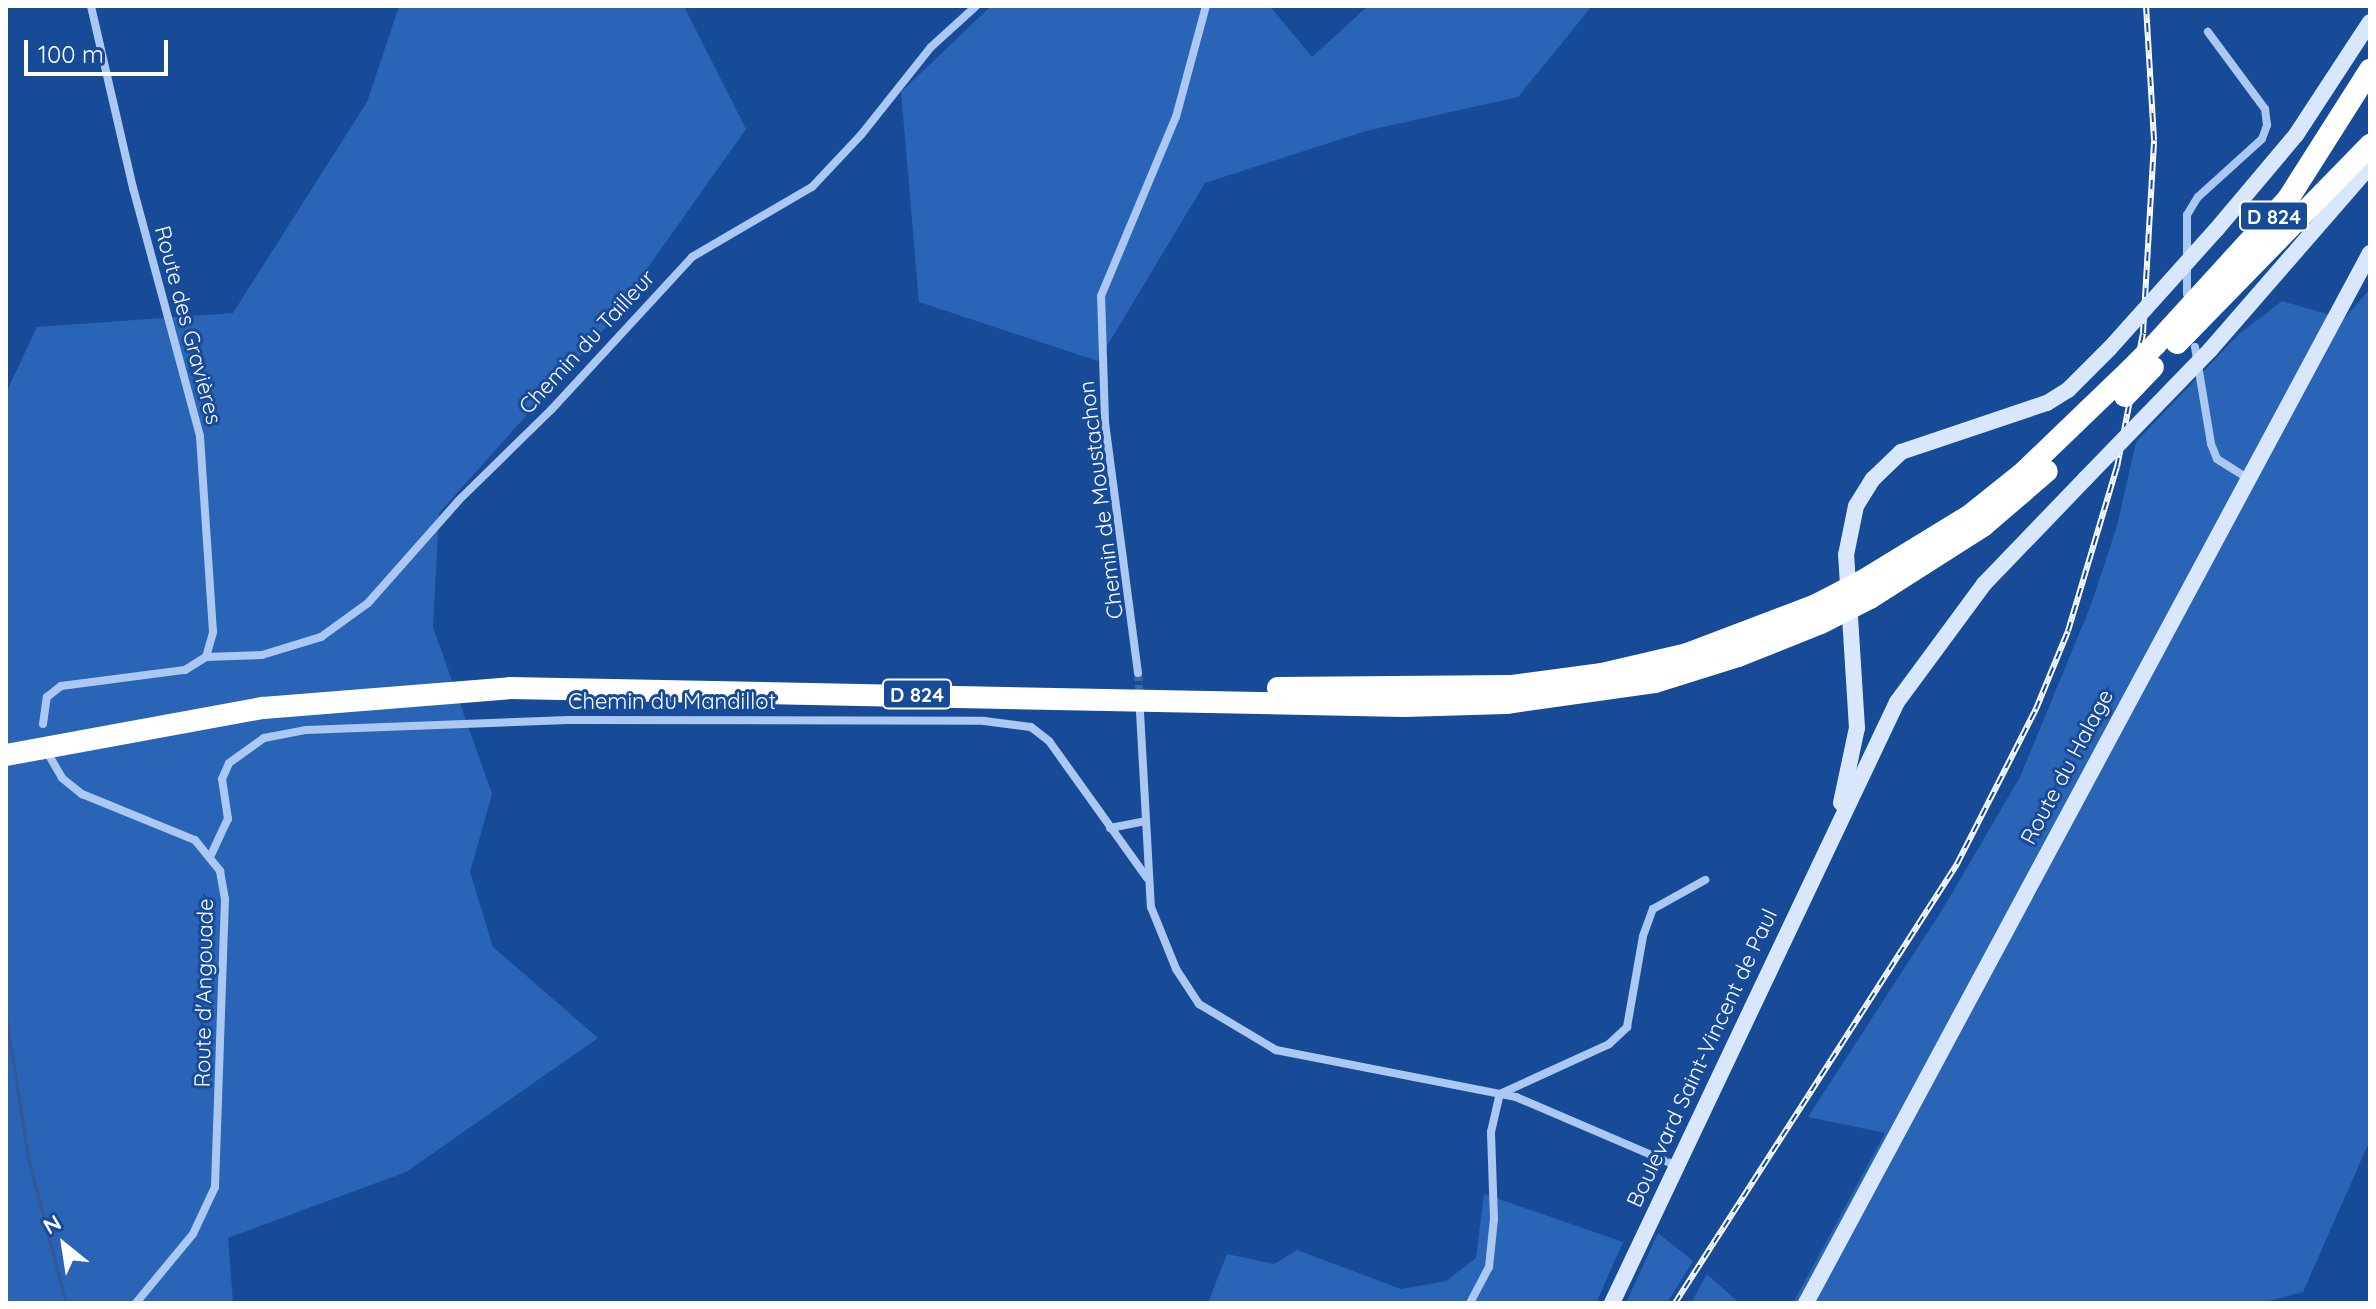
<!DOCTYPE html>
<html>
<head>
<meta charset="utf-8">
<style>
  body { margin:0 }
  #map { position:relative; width:2376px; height:1309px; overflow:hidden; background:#174b98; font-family:Quicksand,sans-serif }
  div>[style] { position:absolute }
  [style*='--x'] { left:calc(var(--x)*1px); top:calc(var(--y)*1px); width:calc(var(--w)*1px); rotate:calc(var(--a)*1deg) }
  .green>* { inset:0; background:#2a64b6 }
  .stream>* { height:3px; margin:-1.5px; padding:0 1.5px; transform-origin:1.5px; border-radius:1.5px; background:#345992 }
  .street-tunnel>* { height:8px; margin-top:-4px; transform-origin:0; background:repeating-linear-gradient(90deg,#3a66a7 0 8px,transparent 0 12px) }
  .street>* { height:8px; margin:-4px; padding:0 4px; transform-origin:4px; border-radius:4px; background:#aac8f1 }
  .secondary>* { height:16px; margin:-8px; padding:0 8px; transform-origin:8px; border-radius:8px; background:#d9e7fc }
  .highway>* { height:22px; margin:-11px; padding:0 11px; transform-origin:11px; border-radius:11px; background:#fff }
  .rail>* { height:6px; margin-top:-3px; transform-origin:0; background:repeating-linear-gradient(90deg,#174b98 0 9px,#fff 0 18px); box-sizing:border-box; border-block:2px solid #fff }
  .secondary-bridge>* { height:16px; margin:-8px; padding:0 8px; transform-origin:8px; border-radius:8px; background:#d9e7fc }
  .highway-bridge>* { height:22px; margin:-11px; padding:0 11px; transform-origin:11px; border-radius:11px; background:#fff }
  span { translate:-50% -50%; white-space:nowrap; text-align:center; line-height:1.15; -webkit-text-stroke:6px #174b98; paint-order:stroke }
  .shield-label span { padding:2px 6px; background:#174b98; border:2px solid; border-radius:6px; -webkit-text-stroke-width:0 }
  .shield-label { font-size:20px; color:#fff; font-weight:700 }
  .street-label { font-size:22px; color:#fff }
  .frame { position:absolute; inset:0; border:8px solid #fff; pointer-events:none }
  .north { position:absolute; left:24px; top:1205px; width:80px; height:80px; -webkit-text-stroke:6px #174b98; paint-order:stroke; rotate:330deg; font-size:22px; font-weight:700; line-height:32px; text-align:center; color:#fff }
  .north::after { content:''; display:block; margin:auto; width:28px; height:36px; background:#fff; clip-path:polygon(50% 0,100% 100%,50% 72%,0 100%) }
  .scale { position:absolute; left:24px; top:40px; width:144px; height:36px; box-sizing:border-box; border:4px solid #fff; border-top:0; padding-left:10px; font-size:24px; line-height:28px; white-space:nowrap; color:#fff; -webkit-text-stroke:6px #174b98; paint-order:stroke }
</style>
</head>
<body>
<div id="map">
  <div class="green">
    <div style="clip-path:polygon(399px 6px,684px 6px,746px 129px,605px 328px,439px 513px,433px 627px,492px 794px,470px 872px,493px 947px,598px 1038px,406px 1172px,228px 1238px,233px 1303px,6px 1303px,6px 393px,37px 327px,233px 313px,367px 102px)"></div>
    <div style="clip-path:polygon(991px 6px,1270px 6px,1312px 57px,1368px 6px,1592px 6px,1518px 97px,1366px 131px,1205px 183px,1098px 361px,919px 302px,901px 92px)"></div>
    <div style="clip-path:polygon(2370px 289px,2370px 1140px,2303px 1292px,2261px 1303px,1793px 1303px,1885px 1133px,1808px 1117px,1944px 907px,2020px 777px,2091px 605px,2117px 526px,2136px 442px,2239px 334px,2282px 301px,2344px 319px)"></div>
    <div style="clip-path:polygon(1484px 1194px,1623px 1242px,1596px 1303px,1208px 1303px,1227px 1254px,1274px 1264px,1297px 1250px,1401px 1289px,1446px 1281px,1476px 1258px)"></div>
    <div style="clip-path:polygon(1658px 1233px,1693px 1261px,1667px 1303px,1626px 1303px)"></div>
    <div style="clip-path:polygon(1707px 1274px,1739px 1303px,1691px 1303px)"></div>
  </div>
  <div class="stream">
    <div style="--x:6;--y:1017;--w:143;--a:81.1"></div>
    <div style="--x:28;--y:1158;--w:150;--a:75.3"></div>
  </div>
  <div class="street-tunnel">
    <div style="--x:1138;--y:673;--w:27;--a:86"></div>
  </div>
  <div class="street">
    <div style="--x:2187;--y:294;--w:79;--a:-90"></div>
    <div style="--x:2187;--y:215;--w:21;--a:-59"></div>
    <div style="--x:2198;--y:197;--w:86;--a:-42.2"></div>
    <div style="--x:2262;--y:139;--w:15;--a:-70"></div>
    <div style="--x:2267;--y:125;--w:16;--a:-97"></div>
    <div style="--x:2265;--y:109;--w:96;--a:-126.5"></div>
    <div style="--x:2195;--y:347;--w:98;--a:80.6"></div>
    <div style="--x:2211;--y:444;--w:16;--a:68"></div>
    <div style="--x:2217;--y:459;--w:34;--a:32"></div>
    <div style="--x:206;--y:657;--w:56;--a:-2"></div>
    <div style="--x:262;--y:655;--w:62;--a:-17"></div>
    <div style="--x:321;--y:637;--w:58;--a:-35.9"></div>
    <div style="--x:368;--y:603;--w:137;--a:-48.5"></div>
    <div style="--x:459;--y:500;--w:129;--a:-44.4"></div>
    <div style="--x:551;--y:410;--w:208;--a:-47.3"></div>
    <div style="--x:692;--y:257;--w:139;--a:-30.3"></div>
    <div style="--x:812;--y:187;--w:71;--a:-46.7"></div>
    <div style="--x:861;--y:135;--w:112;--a:-51.5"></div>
    <div style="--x:931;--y:47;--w:61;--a:-42.3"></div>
    <div style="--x:1138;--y:673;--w:254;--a:-97.5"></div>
    <div style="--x:1105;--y:421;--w:125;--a:-91.8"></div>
    <div style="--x:1101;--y:296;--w:194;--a:-67.3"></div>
    <div style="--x:1176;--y:117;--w:115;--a:-74.9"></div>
    <div style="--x:1140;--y:712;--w:195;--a:86.8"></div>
    <div style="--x:1151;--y:907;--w:67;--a:68"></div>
    <div style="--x:1176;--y:969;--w:42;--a:56.7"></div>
    <div style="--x:1199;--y:1004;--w:90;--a:30.9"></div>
    <div style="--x:1276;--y:1050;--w:245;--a:11.1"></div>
    <div style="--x:1516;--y:1097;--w:175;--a:23.2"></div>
    <div style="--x:43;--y:724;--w:27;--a:-82"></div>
    <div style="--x:47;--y:697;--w:18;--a:-38"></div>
    <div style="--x:61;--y:686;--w:125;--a:-7.4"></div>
    <div style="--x:185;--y:670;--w:25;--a:-32"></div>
    <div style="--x:206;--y:657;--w:26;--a:-74"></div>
    <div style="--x:213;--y:632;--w:196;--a:-93.8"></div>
    <div style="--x:200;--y:436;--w:257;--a:-105.1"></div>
    <div style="--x:133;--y:188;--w:187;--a:-103"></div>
    <div style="--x:50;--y:757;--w:24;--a:60"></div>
    <div style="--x:62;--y:778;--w:26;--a:39"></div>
    <div style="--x:82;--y:794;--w:122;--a:22.2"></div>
    <div style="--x:195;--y:840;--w:40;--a:51"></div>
    <div style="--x:220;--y:871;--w:28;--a:80"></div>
    <div style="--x:225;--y:899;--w:288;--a:92"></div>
    <div style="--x:215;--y:1187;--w:52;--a:115.1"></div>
    <div style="--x:193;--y:1234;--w:89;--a:129.6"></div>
    <div style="--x:1110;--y:828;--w:36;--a:-11"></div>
    <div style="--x:211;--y:855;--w:40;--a:-65"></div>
    <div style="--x:228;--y:819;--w:40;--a:-98.5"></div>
    <div style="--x:222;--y:779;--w:17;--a:-66"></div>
    <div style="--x:229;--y:763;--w:43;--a:-35.5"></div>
    <div style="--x:264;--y:738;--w:43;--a:-10.8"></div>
    <div style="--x:306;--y:730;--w:262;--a:-2.2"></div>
    <div style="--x:568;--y:720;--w:416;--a:0.1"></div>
    <div style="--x:984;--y:721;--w:47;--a:7.3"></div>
    <div style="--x:1031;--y:727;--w:23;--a:38"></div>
    <div style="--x:1049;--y:741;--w:168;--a:54.4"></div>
    <div style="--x:1470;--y:1303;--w:41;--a:-62.2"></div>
    <div style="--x:1489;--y:1267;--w:48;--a:-84.1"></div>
    <div style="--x:1494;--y:1219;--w:87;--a:-92"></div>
    <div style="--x:1491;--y:1132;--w:39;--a:-77"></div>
    <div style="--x:1500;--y:1094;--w:120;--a:-24.6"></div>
    <div style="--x:1609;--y:1044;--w:25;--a:-43"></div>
    <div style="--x:1627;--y:1027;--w:92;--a:-80"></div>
    <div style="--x:1643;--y:936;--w:29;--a:-70"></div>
    <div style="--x:1653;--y:909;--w:60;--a:-29.1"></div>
  </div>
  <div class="secondary">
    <div style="--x:2216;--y:230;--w:124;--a:-49.9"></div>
    <div style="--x:2296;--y:135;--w:135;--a:-56.8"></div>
    <div style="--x:2210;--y:350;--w:244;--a:-49"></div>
    <div style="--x:1841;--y:803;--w:77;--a:-78"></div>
    <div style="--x:1857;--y:728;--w:173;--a:-93.6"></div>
    <div style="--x:1846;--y:555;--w:50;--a:-78.5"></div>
    <div style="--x:1856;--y:506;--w:32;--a:-58"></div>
    <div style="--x:1873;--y:479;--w:39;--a:-44"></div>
    <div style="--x:1901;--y:452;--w:154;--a:-18.6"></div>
    <div style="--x:2047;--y:403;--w:25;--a:-32"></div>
    <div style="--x:2068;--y:390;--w:59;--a:-45"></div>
    <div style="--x:1612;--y:1303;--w:665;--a:-64.63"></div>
    <div style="--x:1897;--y:702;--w:147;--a:-53.6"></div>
    <div style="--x:1984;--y:584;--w:146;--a:-46.1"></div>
    <div style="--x:1806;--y:1303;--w:1192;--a:-61.76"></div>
  </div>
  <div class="highway">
    <div style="--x:2177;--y:343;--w:277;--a:-45.7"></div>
    <div style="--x:2155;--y:345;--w:197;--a:-47.7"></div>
    <div style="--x:2288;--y:199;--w:153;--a:-57.6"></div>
    <div style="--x:1866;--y:579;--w:121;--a:-31.5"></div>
    <div style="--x:1969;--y:516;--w:70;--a:-38.7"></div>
    <div style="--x:2024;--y:472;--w:144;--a:-43.9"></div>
    <div style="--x:1870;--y:598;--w:134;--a:-32.5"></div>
    <div style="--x:1983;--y:526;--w:84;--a:-40.7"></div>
    <div style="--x:1278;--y:688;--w:234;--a:-0.5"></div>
    <div style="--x:1512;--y:686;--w:91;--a:-7.6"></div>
    <div style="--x:1602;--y:674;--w:87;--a:-13.2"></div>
    <div style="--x:1687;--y:654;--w:138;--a:-20.8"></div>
    <div style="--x:6;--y:755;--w:261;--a:-10.4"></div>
    <div style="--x:263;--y:708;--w:248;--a:-4.6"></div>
    <div style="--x:510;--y:688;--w:894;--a:1.15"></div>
    <div style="--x:1404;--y:706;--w:102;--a:-1.7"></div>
    <div style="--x:1506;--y:703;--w:150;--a:-8"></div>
    <div style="--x:1655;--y:682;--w:87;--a:-17.4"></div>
    <div style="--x:1738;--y:656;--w:89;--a:-21.7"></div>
  </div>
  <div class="rail">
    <div style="--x:1675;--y:1303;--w:522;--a:-57.28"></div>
    <div style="--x:1957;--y:864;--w:174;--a:-63"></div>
    <div style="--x:2036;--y:709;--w:84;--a:-67.7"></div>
    <div style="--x:2068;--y:631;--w:171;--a:-73.4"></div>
    <div style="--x:2117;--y:467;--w:136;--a:-79"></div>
    <div style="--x:2143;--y:333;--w:193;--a:-86.7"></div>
    <div style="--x:2154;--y:140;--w:134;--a:-93.4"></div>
  </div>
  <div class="secondary-bridge">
    <div style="--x:2110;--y:348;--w:159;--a:-48.1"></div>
    <div style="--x:2085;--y:479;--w:180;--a:-45.9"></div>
  </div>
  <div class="highway-bridge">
    <div style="--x:2128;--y:372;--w:38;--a:-45"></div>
    <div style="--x:2125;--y:396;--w:40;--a:-46"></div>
    <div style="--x:1816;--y:605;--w:56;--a:-27.5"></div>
    <div style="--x:1821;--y:623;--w:55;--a:-27"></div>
  </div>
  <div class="shield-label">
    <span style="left:2274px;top:216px">D 824</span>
    <span style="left:917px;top:694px">D 824</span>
  </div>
  <div class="street-label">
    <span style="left:188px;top:325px;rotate:75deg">Route des Gravières</span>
    <span style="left:587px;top:342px;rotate:-47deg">Chemin du Tailleur</span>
    <span style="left:1101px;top:500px;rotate:-97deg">Chemin de Moustachon</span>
    <span style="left:672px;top:702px">Chemin du Mandillot</span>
    <span style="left:2067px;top:767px;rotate:-62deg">Route du Halage</span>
    <span style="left:204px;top:993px;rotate:-89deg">Route d'Angouade</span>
    <span style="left:1702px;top:1058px;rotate:-65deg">Boulevard Saint-Vincent de Paul</span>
  </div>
  <div class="frame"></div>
  <div class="north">N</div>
  <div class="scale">100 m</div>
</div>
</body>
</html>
